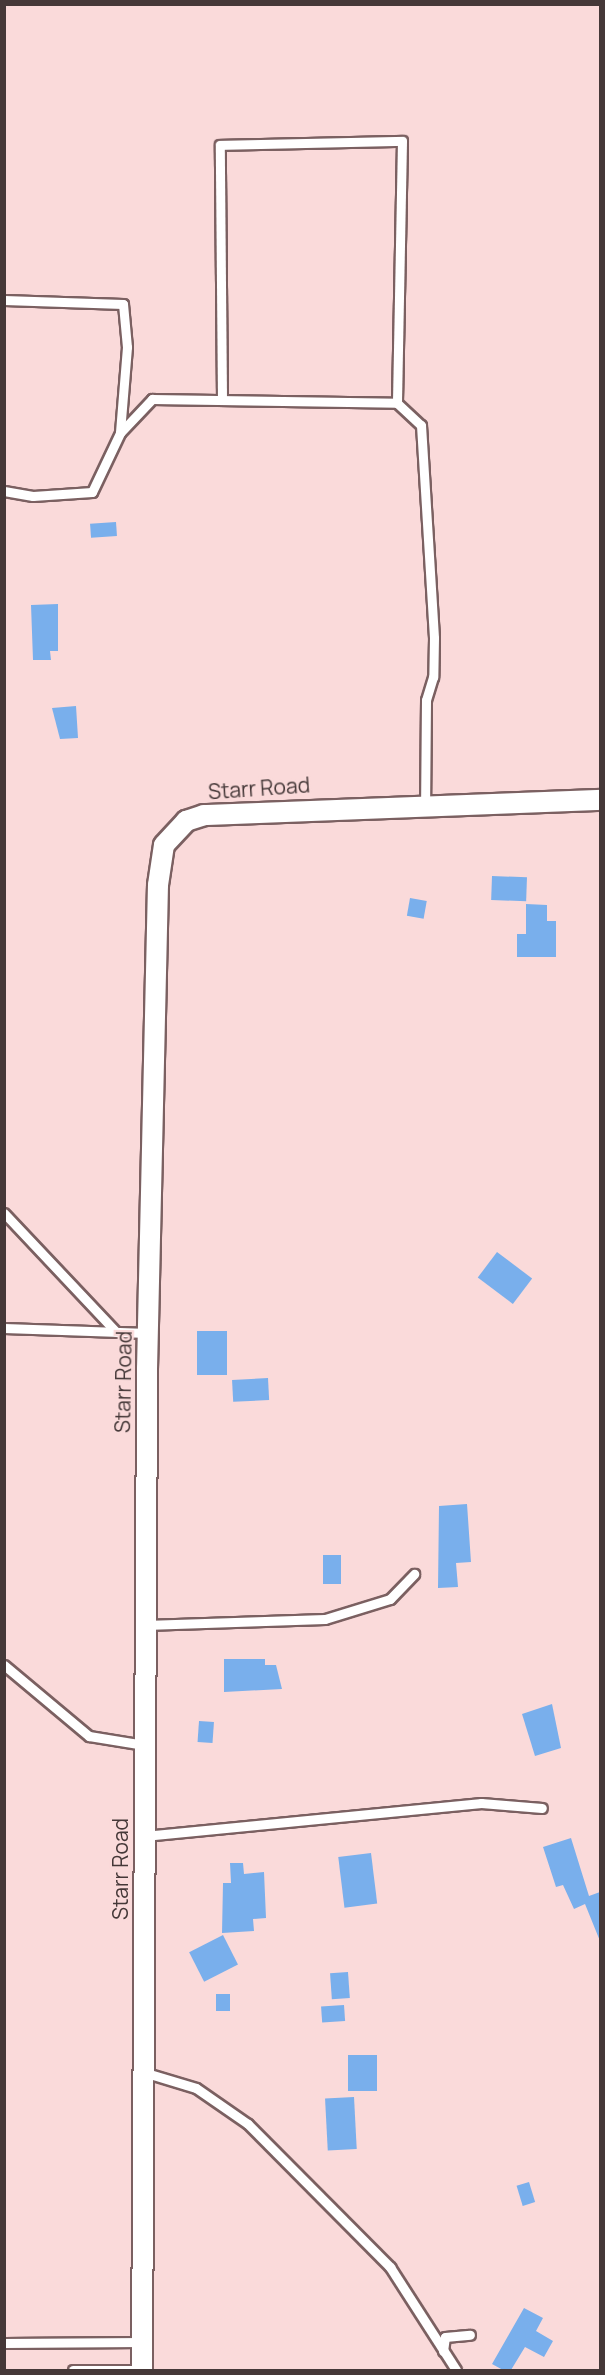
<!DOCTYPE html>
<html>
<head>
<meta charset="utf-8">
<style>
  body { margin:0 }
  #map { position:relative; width:605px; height:2375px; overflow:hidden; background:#fadada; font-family:Manrope,sans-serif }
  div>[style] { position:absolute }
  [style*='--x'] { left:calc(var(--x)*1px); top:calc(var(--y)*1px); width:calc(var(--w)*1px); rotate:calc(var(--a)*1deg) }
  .building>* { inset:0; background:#79afec; transform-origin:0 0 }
  .roads { filter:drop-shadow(2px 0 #7b6061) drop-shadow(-2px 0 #7b6061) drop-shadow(0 2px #7b6061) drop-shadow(0 -2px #7b6061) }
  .service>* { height:9px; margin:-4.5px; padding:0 4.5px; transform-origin:4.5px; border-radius:4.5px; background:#fff }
  .minor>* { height:20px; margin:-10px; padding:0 10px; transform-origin:10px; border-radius:10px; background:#fff }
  span { translate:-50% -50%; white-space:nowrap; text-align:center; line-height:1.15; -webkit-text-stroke:4.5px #fadada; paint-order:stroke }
  .street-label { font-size:21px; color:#453838 }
  .frame { position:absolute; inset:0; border:6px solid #453838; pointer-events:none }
</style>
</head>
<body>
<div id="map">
  <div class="building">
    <div style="left:116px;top:522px;width:14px;height:26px;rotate:86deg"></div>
    <div style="clip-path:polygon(58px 604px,58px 651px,50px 651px,51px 660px,33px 660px,31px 605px)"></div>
    <div style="clip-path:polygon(76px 706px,78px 738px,60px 739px,52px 708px)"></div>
    <div style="left:492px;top:876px;width:35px;height:24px;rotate:2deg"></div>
    <div style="left:410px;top:898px;width:17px;height:18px;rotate:10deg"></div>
    <div style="clip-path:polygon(526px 904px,547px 905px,547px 921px,556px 921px,556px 957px,517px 957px,517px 934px,526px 934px)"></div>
    <div style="left:497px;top:1252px;width:44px;height:32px;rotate:37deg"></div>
    <div style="left:197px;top:1331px;width:30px;height:44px"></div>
    <div style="left:268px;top:1378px;width:22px;height:36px;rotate:87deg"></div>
    <div style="clip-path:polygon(467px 1504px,471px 1562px,456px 1563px,458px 1587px,438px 1588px,439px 1506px)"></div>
    <div style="left:323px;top:1555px;width:18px;height:29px"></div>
    <div style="clip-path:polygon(224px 1659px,265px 1659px,265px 1665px,276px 1665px,282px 1689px,224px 1692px)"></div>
    <div style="clip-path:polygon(552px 1704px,561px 1748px,535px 1756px,522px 1714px)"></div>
    <div style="left:199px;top:1721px;width:15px;height:21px;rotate:4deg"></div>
    <div style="clip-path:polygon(571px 1838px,589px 1896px,600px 1892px,600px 1941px,585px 1904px,574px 1909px,563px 1885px,556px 1887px,543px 1847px)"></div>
    <div style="left:371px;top:1853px;width:51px;height:33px;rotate:83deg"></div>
    <div style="clip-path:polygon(230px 1863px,243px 1863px,244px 1874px,264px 1872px,266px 1918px,253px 1919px,254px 1931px,222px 1933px,223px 1883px,231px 1883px)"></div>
    <div style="left:223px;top:1935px;width:33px;height:38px;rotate:63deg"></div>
    <div style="left:348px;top:1972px;width:26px;height:18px;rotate:86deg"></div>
    <div style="left:230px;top:1994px;width:17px;height:14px;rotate:90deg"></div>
    <div style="left:344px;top:2005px;width:16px;height:23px;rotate:86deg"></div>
    <div style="left:348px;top:2055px;width:29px;height:36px"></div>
    <div style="left:354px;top:2097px;width:52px;height:29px;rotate:87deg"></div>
    <div style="left:529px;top:2182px;width:21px;height:13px;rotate:73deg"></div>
    <div style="clip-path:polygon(524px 2308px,543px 2318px,536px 2331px,553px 2341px,544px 2357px,525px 2347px,511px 2370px,503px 2370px,492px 2364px)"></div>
  </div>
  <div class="roads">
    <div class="service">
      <div style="--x:4;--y:300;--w:119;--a:1.9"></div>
      <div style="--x:123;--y:304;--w:43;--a:84.7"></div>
      <div style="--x:127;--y:347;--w:86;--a:94.7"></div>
      <div style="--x:222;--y:399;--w:254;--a:-90.5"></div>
      <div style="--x:220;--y:145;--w:182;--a:-1.3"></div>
      <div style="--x:402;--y:141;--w:262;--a:91.1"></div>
      <div style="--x:4;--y:491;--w:29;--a:10"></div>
      <div style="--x:33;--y:496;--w:59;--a:-3.9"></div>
      <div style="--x:92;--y:492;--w:65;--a:-64.6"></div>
      <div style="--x:120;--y:433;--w:47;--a:-46.7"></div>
      <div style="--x:152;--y:399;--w:245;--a:0.9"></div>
      <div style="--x:397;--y:403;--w:33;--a:43"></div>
      <div style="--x:421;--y:425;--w:213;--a:86.5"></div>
      <div style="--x:434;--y:638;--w:39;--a:91"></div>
      <div style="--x:433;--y:677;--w:24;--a:107"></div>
      <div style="--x:426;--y:700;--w:105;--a:90.5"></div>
      <div style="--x:4;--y:1213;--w:163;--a:46.7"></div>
      <div style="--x:4;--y:1328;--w:144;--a:2"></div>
      <div style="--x:145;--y:1625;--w:180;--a:-1.9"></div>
      <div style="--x:325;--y:1619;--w:68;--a:-17.1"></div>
      <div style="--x:390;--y:1599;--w:35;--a:-46"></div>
      <div style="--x:4;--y:1665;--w:111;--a:39.9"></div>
      <div style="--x:89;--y:1736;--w:56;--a:9.3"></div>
      <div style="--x:144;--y:1836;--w:339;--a:-5.6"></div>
      <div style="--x:481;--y:1803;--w:61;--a:4.7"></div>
      <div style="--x:143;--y:2072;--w:55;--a:16.8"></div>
      <div style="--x:196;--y:2088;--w:63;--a:34.7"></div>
      <div style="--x:248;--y:2124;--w:202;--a:45.2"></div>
      <div style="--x:390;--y:2267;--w:122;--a:57.3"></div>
      <div style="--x:4;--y:2343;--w:138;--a:-0.4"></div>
      <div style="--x:443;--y:2351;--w:14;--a:-82"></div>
      <div style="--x:445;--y:2337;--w:25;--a:-5"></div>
      <div style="--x:73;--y:2370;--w:69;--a:0"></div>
    </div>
    <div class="minor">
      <div style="--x:142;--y:2370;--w:1001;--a:-89.71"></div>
      <div style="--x:147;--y:1369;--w:484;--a:-88.7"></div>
      <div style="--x:158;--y:885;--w:40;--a:-81.5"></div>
      <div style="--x:164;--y:845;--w:33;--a:-47"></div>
      <div style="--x:186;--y:821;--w:19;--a:-18"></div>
      <div style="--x:204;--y:815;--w:396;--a:-2.2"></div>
    </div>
  </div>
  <div class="street-label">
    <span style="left:259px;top:788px;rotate:-4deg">Starr Road</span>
    <span style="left:123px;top:1382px;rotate:-89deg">Starr Road</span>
    <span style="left:120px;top:1869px;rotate:-90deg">Starr Road</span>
  </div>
  <div class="frame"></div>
</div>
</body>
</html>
